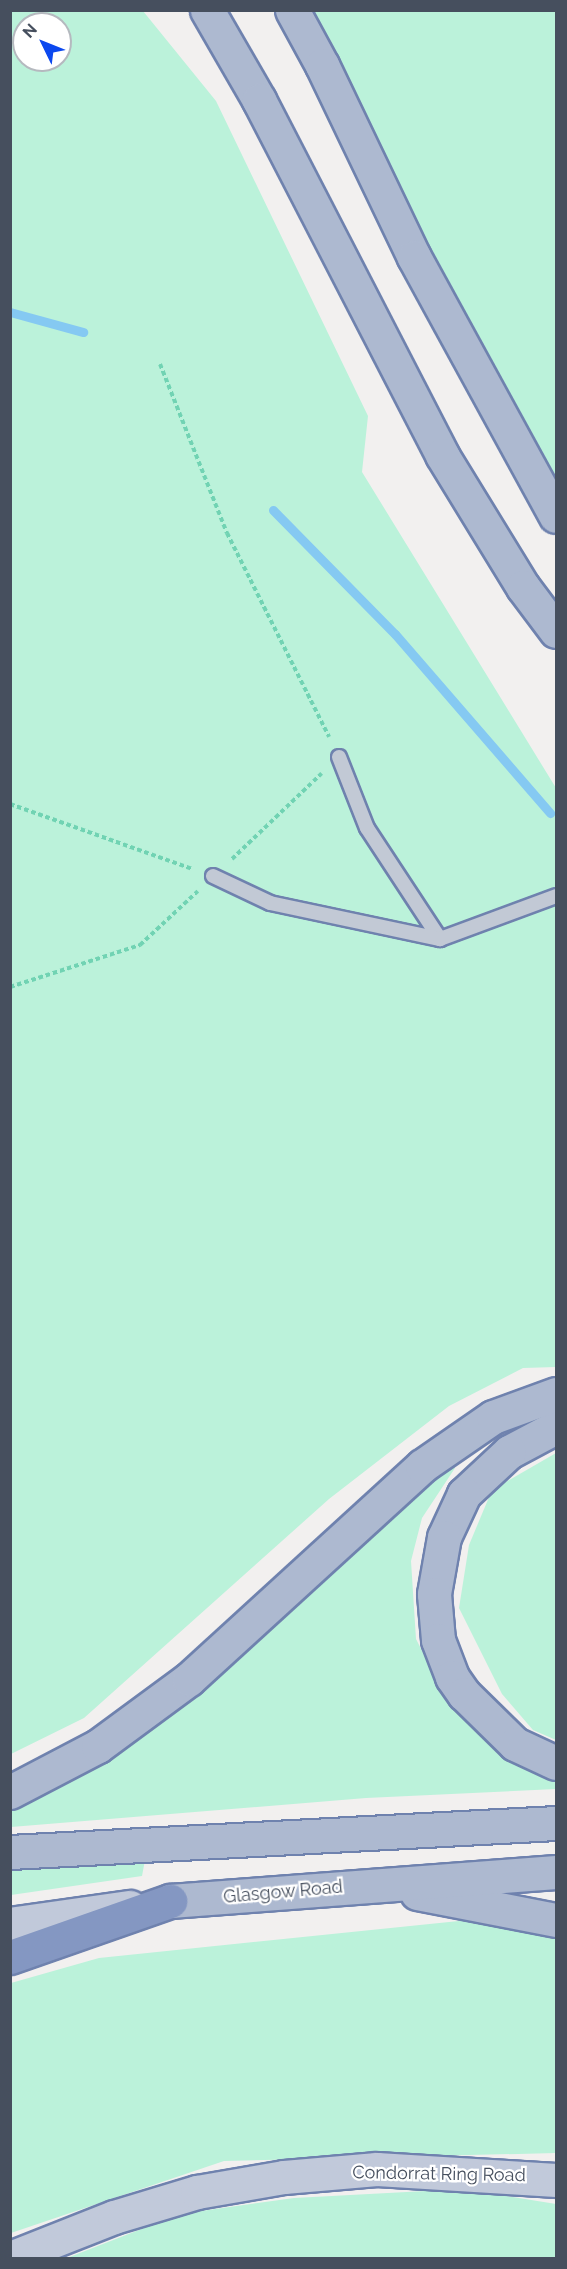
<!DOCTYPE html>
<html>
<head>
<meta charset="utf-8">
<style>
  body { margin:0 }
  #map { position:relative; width:567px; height:2269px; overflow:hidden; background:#f2f0ef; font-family:Raleway,sans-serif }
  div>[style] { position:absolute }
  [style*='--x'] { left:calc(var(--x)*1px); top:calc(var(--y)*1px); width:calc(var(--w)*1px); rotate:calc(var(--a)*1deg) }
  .green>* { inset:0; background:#bbf2da }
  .stream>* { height:9px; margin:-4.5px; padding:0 4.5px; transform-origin:4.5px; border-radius:4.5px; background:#85c9f2 }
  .path>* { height:4px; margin-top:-2px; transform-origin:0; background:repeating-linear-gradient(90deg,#71d3b3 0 4.5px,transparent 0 7.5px) }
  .roads { filter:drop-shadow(2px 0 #6f82ae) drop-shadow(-2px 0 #6f82ae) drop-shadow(0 2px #6f82ae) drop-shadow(0 -2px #6f82ae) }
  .lane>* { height:14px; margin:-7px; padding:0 7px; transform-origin:7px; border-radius:7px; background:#c2c9d5 }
  .secondary>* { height:33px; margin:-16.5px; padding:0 16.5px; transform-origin:16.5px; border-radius:16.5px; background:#c1c9da }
  .primary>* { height:33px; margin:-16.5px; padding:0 16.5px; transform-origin:16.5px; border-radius:16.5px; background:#adb9d0 }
  .highway>* { height:33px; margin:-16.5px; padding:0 16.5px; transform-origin:16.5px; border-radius:16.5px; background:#8497c2 }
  span { translate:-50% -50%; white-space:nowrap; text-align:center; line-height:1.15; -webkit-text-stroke:4.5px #fff; paint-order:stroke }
  .street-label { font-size:18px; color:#464f5e }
  .frame { position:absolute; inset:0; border:12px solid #464f5e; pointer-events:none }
  .north { position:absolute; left:12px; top:12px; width:60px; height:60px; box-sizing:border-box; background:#fff; border:2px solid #b5b9bf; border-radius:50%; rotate:313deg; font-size:16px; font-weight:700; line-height:24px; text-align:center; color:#464f5e }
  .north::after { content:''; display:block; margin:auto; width:21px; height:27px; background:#0c48ef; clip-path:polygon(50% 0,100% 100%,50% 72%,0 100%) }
</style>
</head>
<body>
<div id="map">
  <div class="green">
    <div style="clip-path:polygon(evenodd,11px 11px,143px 11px,216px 101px,368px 416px,362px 472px,556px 788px,556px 1367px,523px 1368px,449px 1406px,329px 1499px,84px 1718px,11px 1754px,11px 11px,24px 24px,60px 24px,60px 60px,24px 60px,24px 24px)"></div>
    <div style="clip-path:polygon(308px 11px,556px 11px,556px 482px,513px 423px)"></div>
    <div style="clip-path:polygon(556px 1453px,556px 1740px,533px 1730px,502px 1694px,459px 1608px,469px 1545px,492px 1490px)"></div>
    <div style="clip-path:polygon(444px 1458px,455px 1468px,422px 1518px,411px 1561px,416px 1639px,443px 1692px,470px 1724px,503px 1755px,556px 1777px,556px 1789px,366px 1798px,11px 1827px,11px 1800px)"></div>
    <div style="clip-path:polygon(145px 1860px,142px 1876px,11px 1895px,11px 1870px)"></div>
    <div style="clip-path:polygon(556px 1911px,556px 2153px,224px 2161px,11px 2233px,11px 1983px,99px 1958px)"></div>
    <div style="clip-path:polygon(463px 2189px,556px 2204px,556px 2258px,67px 2258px,180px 2214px,294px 2198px)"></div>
  </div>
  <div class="stream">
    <div style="--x:10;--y:312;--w:76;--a:15.3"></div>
    <div style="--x:273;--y:510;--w:174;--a:45.5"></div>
    <div style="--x:395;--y:634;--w:237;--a:49.1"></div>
  </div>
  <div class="path">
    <div style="--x:160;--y:364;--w:182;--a:68.4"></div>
    <div style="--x:227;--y:533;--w:228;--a:63.4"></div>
    <div style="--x:10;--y:804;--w:194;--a:19.6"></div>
    <div style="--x:232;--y:859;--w:124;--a:-43.7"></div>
    <div style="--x:10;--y:987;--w:137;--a:-17.9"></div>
    <div style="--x:140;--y:945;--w:79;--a:-43"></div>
  </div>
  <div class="roads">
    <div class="lane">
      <div style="--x:339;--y:757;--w:76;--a:68.5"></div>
      <div style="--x:367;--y:828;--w:133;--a:56.7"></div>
      <div style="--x:213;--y:876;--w:63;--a:25.3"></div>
      <div style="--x:270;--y:903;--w:174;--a:12"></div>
      <div style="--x:440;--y:939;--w:124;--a:-20.3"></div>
    </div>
    <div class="secondary">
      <div style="--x:10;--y:1924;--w:121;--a:-8.1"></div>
      <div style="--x:10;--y:2258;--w:112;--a:-21.5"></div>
      <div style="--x:114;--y:2217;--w:87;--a:-16.8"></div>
      <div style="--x:197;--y:2192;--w:88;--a:-9.8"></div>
      <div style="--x:284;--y:2177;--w:93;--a:-4.9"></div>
      <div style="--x:377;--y:2169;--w:179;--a:3.5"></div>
    </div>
    <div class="primary">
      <div style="--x:207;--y:10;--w:104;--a:60"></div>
      <div style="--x:259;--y:100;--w:399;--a:62.7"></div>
      <div style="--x:442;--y:455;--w:155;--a:58.5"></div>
      <div style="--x:523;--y:587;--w:55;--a:53.1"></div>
      <div style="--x:292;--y:10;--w:63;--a:61.4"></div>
      <div style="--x:322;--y:65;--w:213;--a:64.4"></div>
      <div style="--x:414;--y:257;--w:295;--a:61.3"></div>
      <div style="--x:556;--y:1427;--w:53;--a:152"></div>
      <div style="--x:509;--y:1452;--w:62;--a:137"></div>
      <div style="--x:464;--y:1494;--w:47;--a:114.9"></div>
      <div style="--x:444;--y:1537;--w:58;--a:100"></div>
      <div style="--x:434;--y:1594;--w:46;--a:85"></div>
      <div style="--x:438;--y:1640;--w:40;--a:69"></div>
      <div style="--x:452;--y:1677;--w:21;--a:55"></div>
      <div style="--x:464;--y:1694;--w:71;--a:44.4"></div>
      <div style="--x:515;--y:1744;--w:45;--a:24.9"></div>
      <div style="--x:10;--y:1792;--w:99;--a:-27.6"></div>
      <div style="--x:98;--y:1746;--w:113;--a:-36.4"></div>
      <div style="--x:189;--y:1679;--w:316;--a:-42.4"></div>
      <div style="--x:422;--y:1466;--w:86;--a:-34.6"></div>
      <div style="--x:493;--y:1417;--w:67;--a:-20.1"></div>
      <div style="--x:10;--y:1852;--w:547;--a:-3.04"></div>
      <div style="--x:417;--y:1893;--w:142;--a:11"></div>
      <div style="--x:170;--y:1901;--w:387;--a:-4.3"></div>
    </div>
    <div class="highway">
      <div style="--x:10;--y:1957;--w:170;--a:-19.3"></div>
    </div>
  </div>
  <div class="street-label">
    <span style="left:283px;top:1892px;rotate:-5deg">Glasgow Road</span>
    <span style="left:439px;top:2174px;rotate:1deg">Condorrat Ring Road</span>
  </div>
  <div class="frame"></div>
  <div class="north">N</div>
</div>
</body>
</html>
